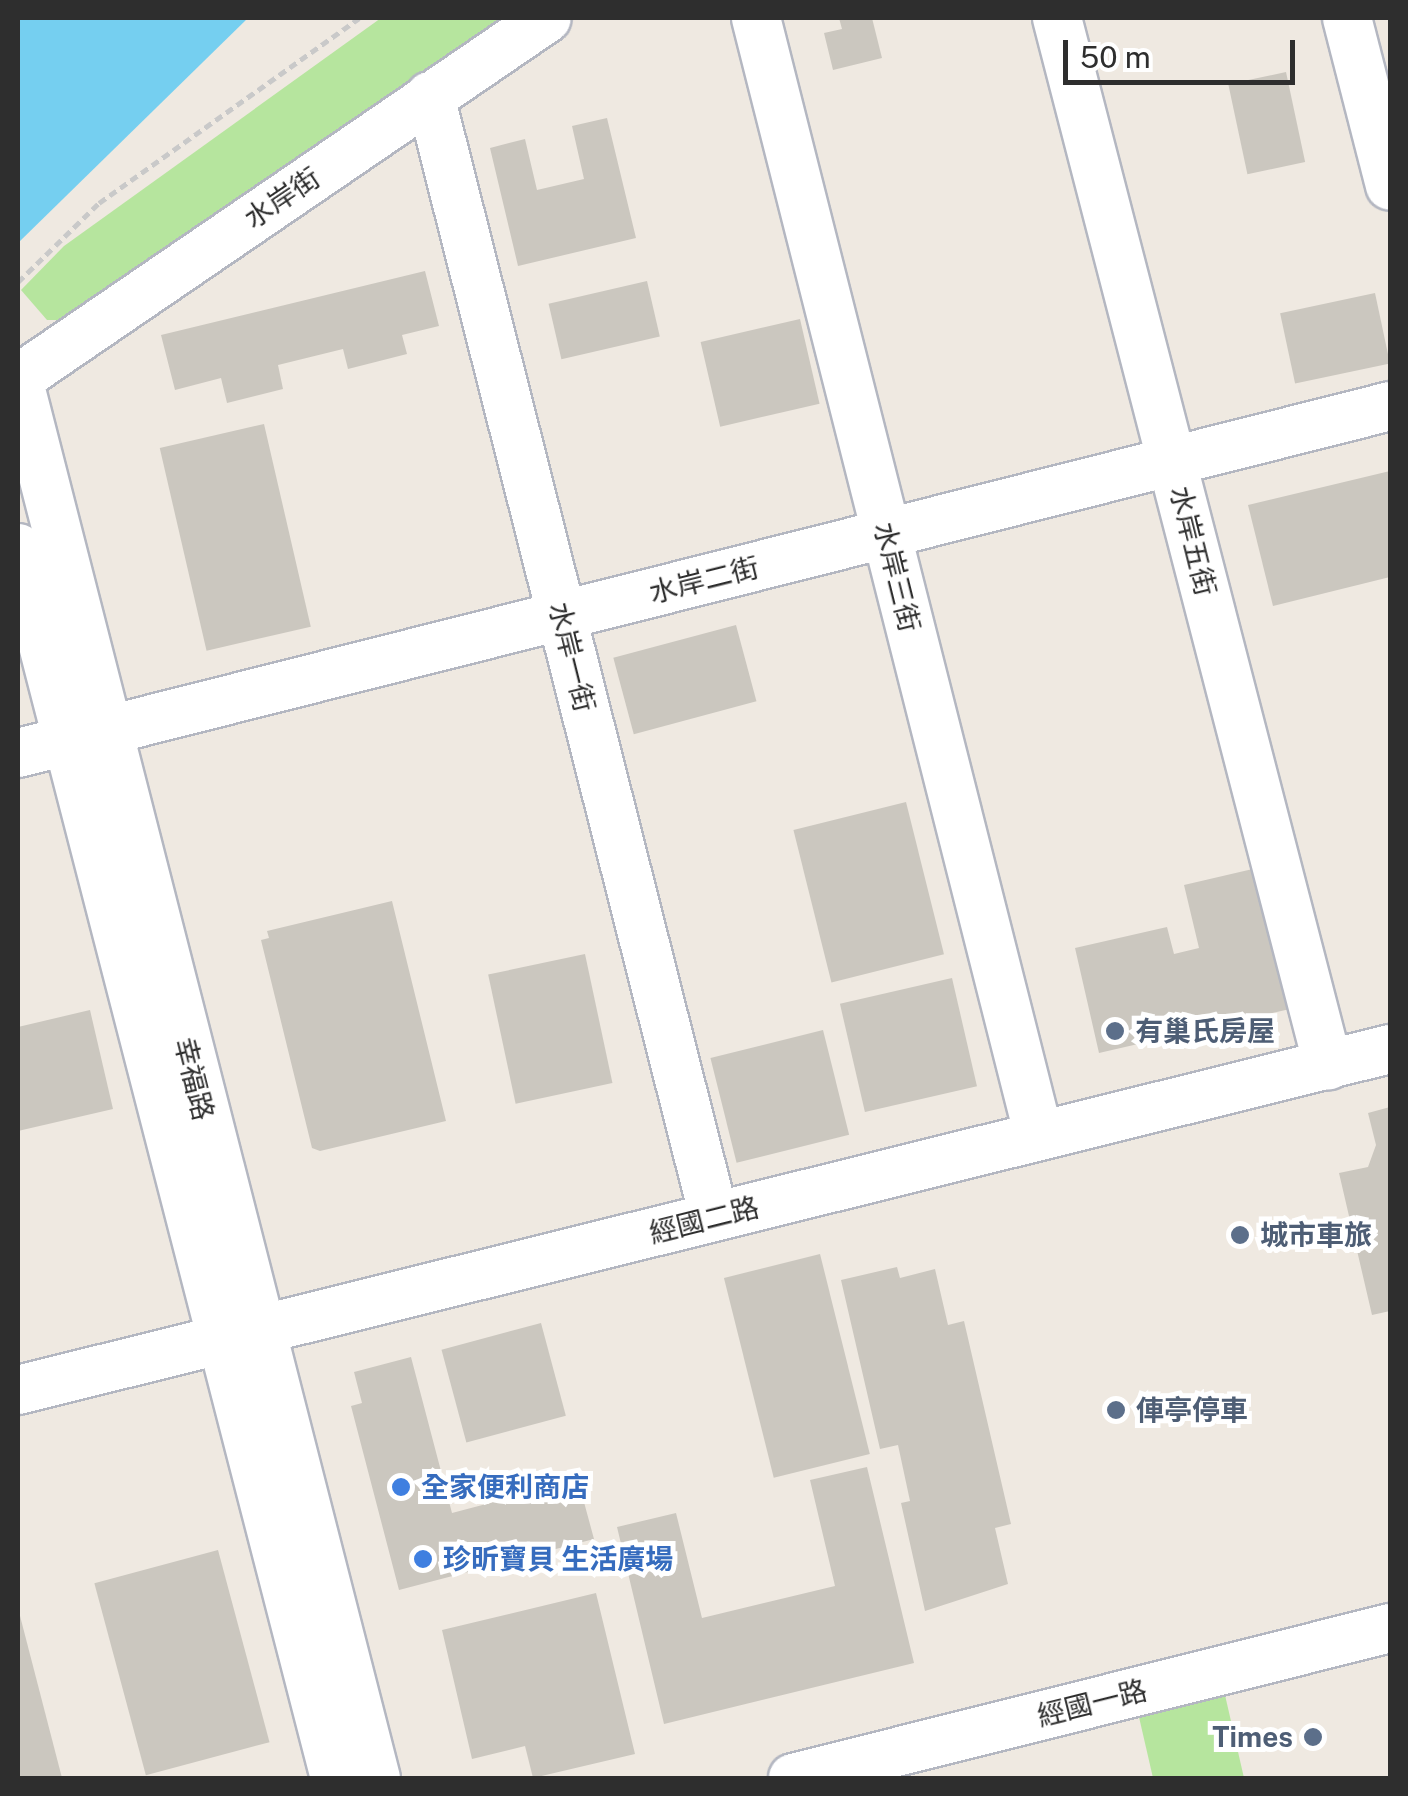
<!DOCTYPE html>
<html>
<head>
<meta charset="utf-8">
<style>
  body { margin:0 }
  #map { position:relative; width:1408px; height:1796px; overflow:hidden; background:#efe9e1; font-family:"Public Sans","Noto Sans TC",sans-serif }
  div>[style] { position:absolute }
  [style*='--x'] { left:calc(var(--x)*1px); top:calc(var(--y)*1px); width:calc(var(--w)*1px); rotate:calc(var(--a)*1deg) }
  .green>* { inset:0; background:#b6e59e }
  .water>* { inset:0; background:#75cff0 }
  .building>* { inset:0; background:#cbc7bf; transform-origin:0 0 }
  .path>* { height:5px; margin-top:-2.5px; transform-origin:0; background:repeating-linear-gradient(90deg,#c9c9c9 0 8px,transparent 0 13px) }
  .roads { filter:drop-shadow(2px 0 #b4b7c1) drop-shadow(-2px 0 #b4b7c1) drop-shadow(0 2px #b4b7c1) drop-shadow(0 -2px #b4b7c1) }
  .minor>* { height:48px; margin:-24px; padding:0 24px; transform-origin:24px; border-radius:24px; background:#fff }
  .dots>* { width:28px; height:28px; translate:-50% -50%; box-sizing:border-box; border:5px solid #fff; border-radius:50% }
  span { translate:-50% -50%; white-space:nowrap; text-align:center; line-height:1.15; -webkit-text-stroke:10px #fff; paint-order:stroke }
  .street-label { font-size:28px; color:#2e2e2e }
  .service-label { font-size:28px; color:#4e5e75; font-weight:700 }
  .left { translate:0 -50%; text-align:left }
  .right { translate:-100% -50%; text-align:right }
  .shop-label { font-size:28px; color:#366cbe; font-weight:700 }
  .frame { position:absolute; inset:0; border:20px solid #2e2e2e; pointer-events:none }
  .scale { position:absolute; left:1063px; top:40px; width:232px; height:45px; box-sizing:border-box; border:5px solid #2e2e2e; border-top:0; padding-left:12px; font-size:30px; line-height:35px; white-space:nowrap; color:#2e2e2e; -webkit-text-stroke:8px #fff; paint-order:stroke }
</style>
</head>
<body>
<div id="map">
  <div class="green">
    <div style="clip-path:polygon(381px 18px,505px 18px,72px 320px,47px 320px,21px 290px,64px 246px)"></div>
    <div style="clip-path:polygon(1225px 1695px,1244px 1778px,1153px 1778px,1139px 1717px)"></div>
  </div>
  <div class="water">
    <div style="clip-path:polygon(18px 18px,248px 18px,18px 243px)"></div>
  </div>
  <div class="building">
    <div style="clip-path:polygon(839px 18px,872px 18px,882px 58px,833px 70px,824px 33px,842px 29px)"></div>
    <div style="left:1286px;top:72px;width:92px;height:59px;rotate:78deg"></div>
    <div style="clip-path:polygon(607px 118px,636px 238px,518px 266px,490px 148px,525px 139px,537px 190px,584px 179px,572px 126px)"></div>
    <div style="clip-path:polygon(425px 271px,439px 326px,402px 335px,407px 354px,348px 369px,343px 349px,278px 365px,283px 389px,227px 403px,221px 378px,175px 390px,161px 335px)"></div>
    <div style="left:647px;top:281px;width:57px;height:101px;rotate:77deg"></div>
    <div style="left:1375px;top:293px;width:72px;height:97px;rotate:78deg"></div>
    <div style="left:800px;top:319px;width:87px;height:102px;rotate:77deg"></div>
    <div style="left:264px;top:424px;width:208px;height:107px;rotate:77deg"></div>
    <div style="clip-path:polygon(1390px 471px,1390px 577px,1273px 606px,1248px 505px)"></div>
    <div style="left:736px;top:625px;width:79px;height:127px;rotate:75deg"></div>
    <div style="left:906px;top:802px;width:157px;height:116px;rotate:76deg"></div>
    <div style="clip-path:polygon(1257px 868px,1290px 1009px,1099px 1053px,1075px 948px,1167px 927px,1174px 954px,1199px 948px,1184px 885px)"></div>
    <div style="clip-path:polygon(392px 901px,446px 1121px,320px 1151px,312px 1148px,261px 940px,269px 938px,267px 931px)"></div>
    <div style="left:585px;top:954px;width:132px;height:99px;rotate:78deg"></div>
    <div style="left:952px;top:978px;width:111px;height:115px;rotate:77deg"></div>
    <div style="clip-path:polygon(90px 1010px,113px 1109px,18px 1131px,18px 1027px)"></div>
    <div style="left:823px;top:1030px;width:108px;height:116px;rotate:76deg"></div>
    <div style="clip-path:polygon(1390px 1107px,1390px 1311px,1372px 1315px,1339px 1173px,1368px 1167px,1376px 1145px,1368px 1113px)"></div>
    <div style="left:820px;top:1254px;width:206px;height:99px;rotate:76deg"></div>
    <div style="clip-path:polygon(897px 1267px,900px 1278px,935px 1269px,948px 1325px,964px 1321px,1011px 1524px,995px 1528px,1008px 1584px,925px 1611px,901px 1503px,910px 1501px,898px 1445px,880px 1449px,841px 1280px)"></div>
    <div style="left:541px;top:1323px;width:96px;height:103px;rotate:75deg"></div>
    <div style="clip-path:polygon(411px 1357px,452px 1513px,578px 1480px,594px 1539px,399px 1590px,351px 1406px,362px 1403px,354px 1372px)"></div>
    <div style="clip-path:polygon(867px 1467px,914px 1663px,664px 1724px,617px 1527px,676px 1513px,702px 1618px,835px 1586px,810px 1480px)"></div>
    <div style="left:218px;top:1550px;width:199px;height:128px;rotate:75deg"></div>
    <div style="clip-path:polygon(596px 1593px,635px 1754px,533px 1778px,525px 1746px,472px 1759px,442px 1630px)"></div>
    <div style="clip-path:polygon(18px 1612px,19px 1612px,62px 1778px,18px 1778px)"></div>
  </div>
  <div class="path">
    <div style="--x:18;--y:282;--w:113;--a:-44.3"></div>
    <div style="--x:99;--y:203;--w:319;--a:-35.4"></div>
  </div>
  <div class="roads">
    <div class="minor">
      <div style="--x:756;--y:18;--w:1153;--a:75.8"></div>
      <div style="--x:1057;--y:18;--w:1082;--a:75.49"></div>
      <div style="--x:1347;--y:18;--w:173;--a:75.6"></div>
      <div style="--x:430;--y:96;--w:1156;--a:75.78"></div>
      <div style="--x:18;--y:378;--w:1445;--a:75.66"></div>
      <div style="--x:18;--y:379;--w:640;--a:-34.31"></div>
      <div style="--x:18;--y:548;--w:1270;--a:75.55"></div>
      <div style="--x:18;--y:753;--w:1415;--a:-14.19"></div>
      <div style="--x:18;--y:1390;--w:1414;--a:-13.96"></div>
      <div style="--x:793;--y:1778;--w:616;--a:-14.1"></div>
    </div>
  </div>
  <div class="dots">
    <div style="left:1115px;top:1031px;background:#5c6f8a"></div>
    <div style="left:1240px;top:1235px;background:#5c6f8a"></div>
    <div style="left:1116px;top:1410px;background:#5c6f8a"></div>
    <div style="left:401px;top:1487px;background:#3f7fe0"></div>
    <div style="left:423px;top:1559px;background:#3f7fe0"></div>
    <div style="left:1313px;top:1737px;background:#5c6f8a"></div>
  </div>
  <div class="street-label">
    <span style="left:282px;top:198px;rotate:-34deg">水岸街</span>
    <span style="left:1193px;top:541px;rotate:76deg">水岸五街</span>
    <span style="left:897px;top:577px;rotate:76deg">水岸三街</span>
    <span style="left:704px;top:580px;rotate:-14deg">水岸二街</span>
    <span style="left:572px;top:657px;rotate:76deg">水岸一街</span>
    <span style="left:194px;top:1079px;rotate:76deg">幸福路</span>
    <span style="left:704px;top:1220px;rotate:-14deg">經國二路</span>
    <span style="left:1092px;top:1703px;rotate:-14deg">經國一路</span>
  </div>
  <div class="service-label">
    <span class="left" style="left:1135px;top:1031px">有巢氏房屋</span>
    <span class="left" style="left:1260px;top:1235px">城市車旅</span>
    <span class="left" style="left:1136px;top:1410px">俥亭停車</span>
    <span class="right" style="left:1293px;top:1737px">Times</span>
  </div>
  <div class="shop-label">
    <span class="left" style="left:421px;top:1487px">全家便利商店</span>
    <span class="left" style="left:443px;top:1559px">珍昕寶貝 生活廣場</span>
  </div>
  <div class="frame"></div>
  <div class="scale">50 m</div>
</div>
</body>
</html>
